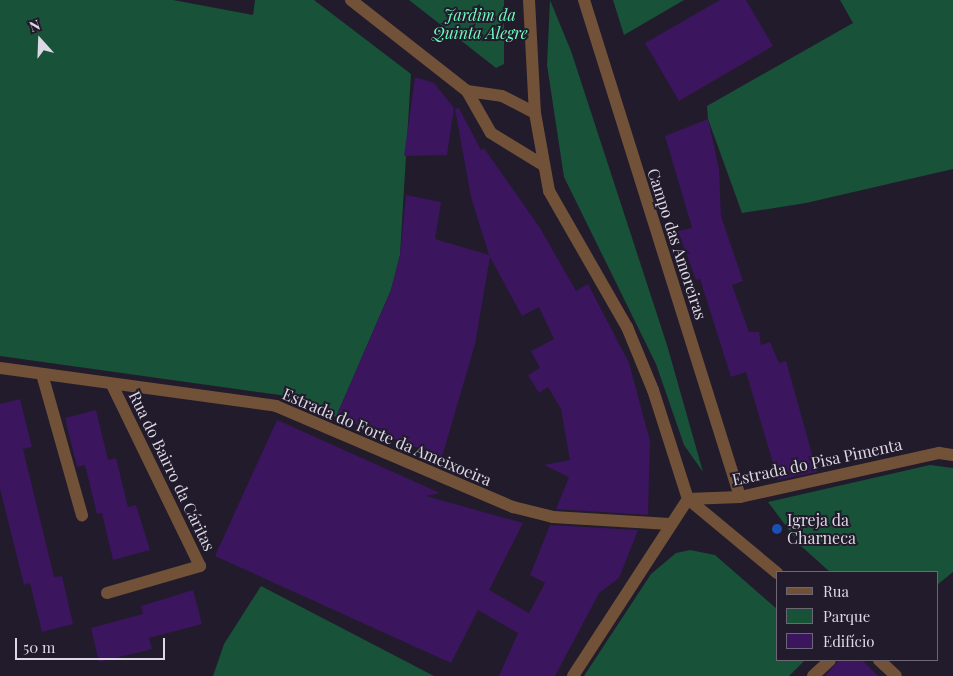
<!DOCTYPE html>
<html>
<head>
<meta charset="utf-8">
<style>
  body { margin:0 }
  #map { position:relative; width:953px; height:676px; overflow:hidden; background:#221b2b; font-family:"Playfair Display",serif }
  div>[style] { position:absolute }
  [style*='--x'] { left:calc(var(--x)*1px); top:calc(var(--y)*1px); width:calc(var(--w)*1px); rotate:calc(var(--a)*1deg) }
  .green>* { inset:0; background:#175239 }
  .building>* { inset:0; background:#3b155e }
  .minor>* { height:12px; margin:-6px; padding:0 6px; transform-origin:6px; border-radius:6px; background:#715239 }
  .dots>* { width:14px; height:14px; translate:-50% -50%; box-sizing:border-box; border:2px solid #221b2b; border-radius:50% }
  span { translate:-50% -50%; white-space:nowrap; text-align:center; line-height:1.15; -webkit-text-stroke:4px #221b2b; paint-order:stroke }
  .park-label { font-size:16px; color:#6efdbe; font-style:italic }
  .street-label { font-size:16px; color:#ddd9e4 }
  .poi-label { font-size:16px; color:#ddd9e4 }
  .left { translate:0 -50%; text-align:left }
  .legend { position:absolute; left:776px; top:571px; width:162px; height:90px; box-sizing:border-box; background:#221b2b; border:1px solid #6d6775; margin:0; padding:6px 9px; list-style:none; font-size:15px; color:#ddd9e4 }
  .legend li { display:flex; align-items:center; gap:10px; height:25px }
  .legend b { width:25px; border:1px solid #6d6775 }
  .north { position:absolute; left:15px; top:15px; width:50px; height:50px; -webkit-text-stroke:4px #221b2b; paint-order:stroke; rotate:340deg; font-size:14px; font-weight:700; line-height:20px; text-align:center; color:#ddd9e4 }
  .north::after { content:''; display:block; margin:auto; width:18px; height:22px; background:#ddd9e4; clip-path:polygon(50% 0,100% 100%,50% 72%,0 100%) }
  .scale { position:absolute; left:15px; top:638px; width:150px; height:22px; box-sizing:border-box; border:2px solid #ddd9e4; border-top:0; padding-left:6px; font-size:15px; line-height:18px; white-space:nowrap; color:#ddd9e4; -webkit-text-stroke:4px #221b2b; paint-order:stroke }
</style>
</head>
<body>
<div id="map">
  <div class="green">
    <div style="clip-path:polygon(0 0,173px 0,253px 15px,255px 0,314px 0,411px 74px,400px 255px,391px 290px,336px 417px,280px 395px,0 356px)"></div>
    <div style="clip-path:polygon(409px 0,504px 0,504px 64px,496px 68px)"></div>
    <div style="clip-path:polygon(550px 0,571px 51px,667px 345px,703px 472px,684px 445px,656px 364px,564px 177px,547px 65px)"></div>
    <div style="clip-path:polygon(613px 0,684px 0,624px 35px)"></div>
    <div style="clip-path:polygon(840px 0,953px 0,953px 169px,806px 203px,742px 213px,708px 119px,707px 106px,853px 23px)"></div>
    <div style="clip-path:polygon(930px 465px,953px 468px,953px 572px,937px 585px,937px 572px,830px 572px,801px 546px,768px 502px)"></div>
    <div style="clip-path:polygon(690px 550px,715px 555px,777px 609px,777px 660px,805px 660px,789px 676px,584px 676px,651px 574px,676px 553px)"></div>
    <div style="clip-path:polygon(261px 586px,434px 676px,213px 676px,224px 644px)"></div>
  </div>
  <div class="building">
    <div style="clip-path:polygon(720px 0,746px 0,773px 46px,679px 101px,645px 43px)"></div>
    <div style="clip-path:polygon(415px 77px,434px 83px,454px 108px,447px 155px,404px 156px)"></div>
    <div style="clip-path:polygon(459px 108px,481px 150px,484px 148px,540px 228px,576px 291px,588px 284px,629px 363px,650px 441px,648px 515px,556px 509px,569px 477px,544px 465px,570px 460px,561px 409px,548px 387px,539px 393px,528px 375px,540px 368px,531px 351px,554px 339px,539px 307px,522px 316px,490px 257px,475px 344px,442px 457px,336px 417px,391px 290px,400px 255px,406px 195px,441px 202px,435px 239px,489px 255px,471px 197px,455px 109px)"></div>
    <div style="clip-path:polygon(708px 119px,719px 169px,721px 216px,743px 281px,732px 285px,749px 332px,759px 332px,761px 345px,770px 342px,779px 363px,786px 361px,817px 472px,778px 480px,746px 372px,731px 377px,700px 279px,696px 280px,678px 231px,692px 228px,665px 136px)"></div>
    <div style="clip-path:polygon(20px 399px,32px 447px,23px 449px,54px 577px,62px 576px,73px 624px,42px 632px,30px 583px,24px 585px,0 489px,0 404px)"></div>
    <div style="clip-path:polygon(96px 410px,108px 460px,116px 458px,128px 507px,136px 505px,150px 550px,113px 560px,102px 513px,97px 514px,85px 465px,77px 467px,65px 418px)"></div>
    <div style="clip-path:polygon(277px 420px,440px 493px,426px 496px,523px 523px,489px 590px,529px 613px,545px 583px,530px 575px,550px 525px,638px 530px,619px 578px,599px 593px,555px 676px,499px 676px,518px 633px,478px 610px,451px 663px,215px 556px)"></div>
    <div style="clip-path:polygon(193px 590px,202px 624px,149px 638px,152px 649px,99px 662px,91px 628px,143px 614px,141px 606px)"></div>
    <div style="clip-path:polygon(839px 660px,862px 660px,878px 676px,825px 676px)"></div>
  </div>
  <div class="minor">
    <div style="--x:351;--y:0;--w:147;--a:38.1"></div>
    <div style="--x:467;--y:91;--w:48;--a:60.3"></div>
    <div style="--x:491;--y:133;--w:61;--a:31.6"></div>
    <div style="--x:529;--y:0;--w:113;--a:87"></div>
    <div style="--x:535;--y:113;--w:79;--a:79.8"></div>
    <div style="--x:549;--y:191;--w:157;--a:60.2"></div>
    <div style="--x:627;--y:327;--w:68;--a:67.6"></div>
    <div style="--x:653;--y:390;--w:114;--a:72.2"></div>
    <div style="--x:584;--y:0;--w:521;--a:72.57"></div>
    <div style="--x:467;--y:91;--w:35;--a:8"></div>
    <div style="--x:502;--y:96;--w:37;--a:27"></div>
    <div style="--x:0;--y:368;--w:279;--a:7.8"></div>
    <div style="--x:276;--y:406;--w:258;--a:23.1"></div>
    <div style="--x:513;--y:507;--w:41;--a:14"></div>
    <div style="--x:553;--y:517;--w:117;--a:3.4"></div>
    <div style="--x:42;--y:374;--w:147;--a:74.2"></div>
    <div style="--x:688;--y:499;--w:52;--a:-2.2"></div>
    <div style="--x:740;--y:497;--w:204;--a:-12.5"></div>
    <div style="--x:939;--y:453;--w:14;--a:8"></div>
    <div style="--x:688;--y:499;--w:116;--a:39.7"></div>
    <div style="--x:107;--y:593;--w:97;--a:-16.2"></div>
    <div style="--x:200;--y:566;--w:201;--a:-115.9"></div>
    <div style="--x:879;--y:660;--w:23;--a:43"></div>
    <div style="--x:573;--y:676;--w:211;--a:-57"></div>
    <div style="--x:813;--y:676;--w:23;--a:-43"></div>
  </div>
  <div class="dots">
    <div style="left:777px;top:529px;background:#1a4fb4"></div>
  </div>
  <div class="park-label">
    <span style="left:480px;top:24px">Jardim da<br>Quinta Alegre</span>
  </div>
  <div class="street-label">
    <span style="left:677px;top:244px;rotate:72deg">Campo das Amoreiras</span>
    <span style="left:387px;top:437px;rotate:23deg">Estrada do Forte da Ameixoeira</span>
    <span style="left:817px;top:462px;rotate:-12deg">Estrada do Pisa Pimenta</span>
    <span style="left:172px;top:471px;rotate:64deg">Rua do Bairro da Cáritas</span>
  </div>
  <div class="poi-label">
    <span class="left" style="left:787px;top:529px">Igreja da<br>Charneca</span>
  </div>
  <ul class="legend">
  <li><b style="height:6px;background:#715239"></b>Rua</li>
  <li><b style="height:14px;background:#175239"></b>Parque</li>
  <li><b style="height:14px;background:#3b155e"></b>Edifício</li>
  </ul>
  <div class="north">N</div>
  <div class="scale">50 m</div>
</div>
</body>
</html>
